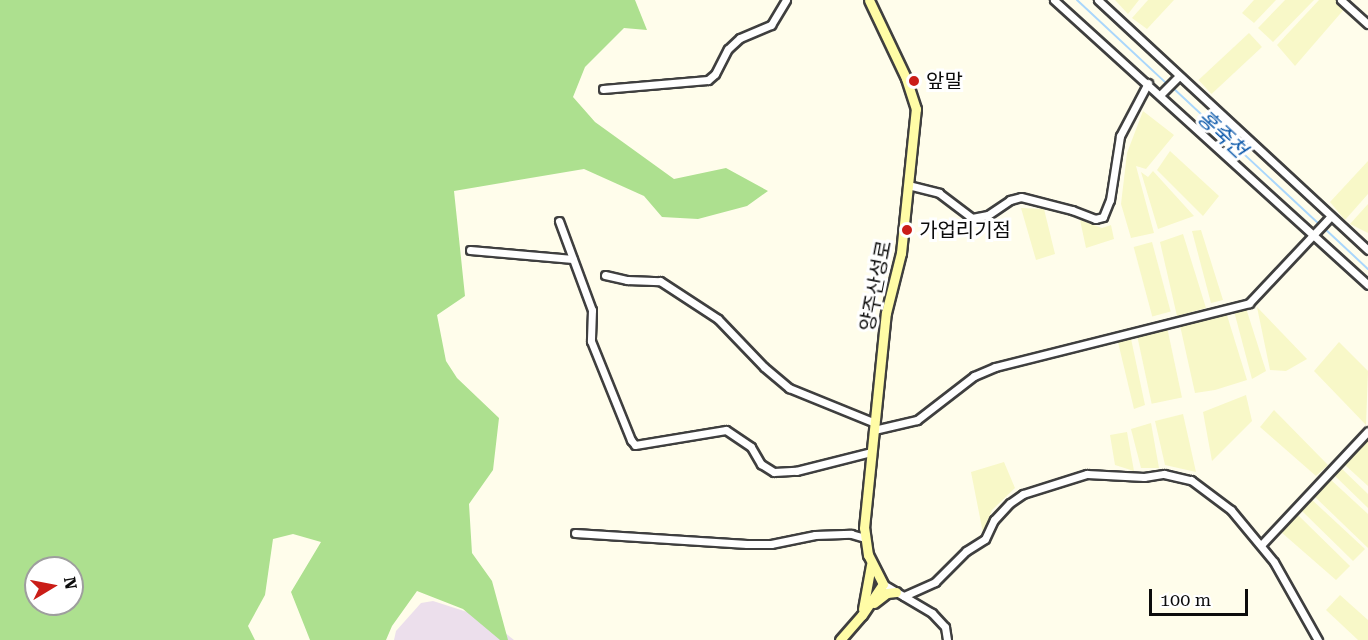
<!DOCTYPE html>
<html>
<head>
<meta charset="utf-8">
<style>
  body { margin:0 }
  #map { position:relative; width:1368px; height:640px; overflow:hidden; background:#fffdeb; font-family:"Roboto Serif","Noto Sans KR",serif }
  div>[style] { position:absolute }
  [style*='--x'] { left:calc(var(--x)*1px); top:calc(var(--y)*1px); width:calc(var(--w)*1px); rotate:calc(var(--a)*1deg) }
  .industrial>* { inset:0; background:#ecdfec }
  .farmland>* { inset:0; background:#f8f8c8; transform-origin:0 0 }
  .forest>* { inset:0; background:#ade08f }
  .stream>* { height:2px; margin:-1px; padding:0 1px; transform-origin:1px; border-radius:1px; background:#aad7fc }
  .roads { filter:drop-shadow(2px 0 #3f3f3f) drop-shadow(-2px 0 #3f3f3f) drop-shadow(0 2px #3f3f3f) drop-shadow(0 -2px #3f3f3f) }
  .street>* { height:7px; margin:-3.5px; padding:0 3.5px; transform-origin:3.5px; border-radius:3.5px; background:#fff }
  .secondary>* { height:9px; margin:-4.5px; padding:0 4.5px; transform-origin:4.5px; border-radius:4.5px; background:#fffca6 }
  .dots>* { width:16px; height:16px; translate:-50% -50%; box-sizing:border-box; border:3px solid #fff; border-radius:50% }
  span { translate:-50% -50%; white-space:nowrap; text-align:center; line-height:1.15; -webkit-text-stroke:6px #fff; paint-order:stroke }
  .poi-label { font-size:20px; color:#0c0c0c }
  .left { translate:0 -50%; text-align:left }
  .street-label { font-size:20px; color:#0c0c0c }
  .water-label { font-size:21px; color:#0957aa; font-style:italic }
  .north { position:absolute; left:24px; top:556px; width:60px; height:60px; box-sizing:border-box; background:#fff; border:2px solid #9e9e9e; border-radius:50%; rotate:80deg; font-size:16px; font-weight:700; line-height:24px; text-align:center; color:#0c0c0c }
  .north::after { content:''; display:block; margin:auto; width:21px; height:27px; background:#ca1d17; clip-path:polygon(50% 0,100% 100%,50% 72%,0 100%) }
  .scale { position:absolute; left:1149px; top:589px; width:99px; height:27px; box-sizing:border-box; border:3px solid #0c0c0c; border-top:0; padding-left:8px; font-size:18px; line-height:21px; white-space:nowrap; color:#0c0c0c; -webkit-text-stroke:4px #fff; paint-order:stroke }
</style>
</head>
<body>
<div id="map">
  <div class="industrial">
    <div style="clip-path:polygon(433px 601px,486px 618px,514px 640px,394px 640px,396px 631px,421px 603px)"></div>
  </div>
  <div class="farmland">
    <div style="clip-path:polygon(1115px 0,1139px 0,1128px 14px)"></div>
    <div style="clip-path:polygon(1148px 0,1174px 0,1147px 29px,1132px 18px)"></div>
    <div style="clip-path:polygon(1254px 0,1276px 0,1254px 23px,1242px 13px)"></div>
    <div style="clip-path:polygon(1285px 0,1314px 0,1273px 42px,1258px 28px)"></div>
    <div style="clip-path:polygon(1319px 0,1338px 0,1346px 7px,1295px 66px,1277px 45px)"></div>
    <div style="left:1249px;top:33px;width:19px;height:69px;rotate:47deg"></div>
    <div style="clip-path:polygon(1143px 111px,1174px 135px,1146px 169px,1136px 166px,1154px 233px,1131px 238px,1121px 204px,1127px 153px)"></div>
    <div style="clip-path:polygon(1170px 151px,1219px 196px,1203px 216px,1157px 170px)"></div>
    <div style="clip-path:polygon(1368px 161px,1368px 194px,1345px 220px,1330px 202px)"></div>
    <div style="clip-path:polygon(1153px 171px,1194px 216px,1158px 229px,1141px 172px,1148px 177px)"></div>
    <div style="clip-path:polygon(1368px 204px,1368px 233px,1350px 224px)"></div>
    <div style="clip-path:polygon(1021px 208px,1044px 209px,1055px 254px,1036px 260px)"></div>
    <div style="clip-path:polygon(1080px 220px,1102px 228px,1111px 225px,1114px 239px,1086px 248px)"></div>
    <div style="clip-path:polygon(1201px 230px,1223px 300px,1211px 303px,1192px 231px)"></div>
    <div style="clip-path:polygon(1183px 234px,1206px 308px,1177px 316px,1160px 242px)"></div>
    <div style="left:1152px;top:242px;width:72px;height:19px;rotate:75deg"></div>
    <div style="clip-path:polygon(1257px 307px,1307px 359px,1286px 371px,1270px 370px)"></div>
    <div style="clip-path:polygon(1246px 308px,1266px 371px,1252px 379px,1234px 311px)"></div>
    <div style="clip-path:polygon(1226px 312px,1247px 380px,1215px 390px,1195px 393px,1179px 321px)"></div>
    <div style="left:1167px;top:327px;width:72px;height:31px;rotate:78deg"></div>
    <div style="clip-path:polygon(1130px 334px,1145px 405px,1134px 409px,1117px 338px)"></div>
    <div style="clip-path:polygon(1339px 342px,1368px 371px,1366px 425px,1314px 371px)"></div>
    <div style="clip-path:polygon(1246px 395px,1252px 421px,1212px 461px,1203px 412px)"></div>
    <div style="clip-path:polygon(1274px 410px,1328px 465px,1316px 476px,1260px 427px)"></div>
    <div style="clip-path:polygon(1183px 414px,1196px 472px,1165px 465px,1155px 421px)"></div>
    <div style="clip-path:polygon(1151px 423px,1159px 468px,1141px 468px,1131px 429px)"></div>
    <div style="clip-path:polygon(1127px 432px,1134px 471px,1115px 465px,1110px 435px)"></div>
    <div style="clip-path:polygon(1368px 439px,1368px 486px,1345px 465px)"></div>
    <div style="clip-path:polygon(1004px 462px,1015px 488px,992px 510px,983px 533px,971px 472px)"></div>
    <div style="clip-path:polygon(1340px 467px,1368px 494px,1368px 508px,1333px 474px)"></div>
    <div style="clip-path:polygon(1330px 479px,1368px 514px,1368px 548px,1314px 496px)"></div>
    <div style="clip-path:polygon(1310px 498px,1365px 549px,1353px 561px,1302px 511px)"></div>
    <div style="clip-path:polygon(1298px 515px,1350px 566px,1336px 580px,1281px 532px)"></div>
    <div style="clip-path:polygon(1340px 595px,1368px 620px,1368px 640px,1358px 640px,1326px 610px)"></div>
  </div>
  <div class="forest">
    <div style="clip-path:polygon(evenodd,0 0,635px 0,647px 30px,624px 28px,585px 67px,573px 97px,595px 122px,674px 179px,726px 168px,768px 191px,747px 206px,698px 219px,662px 217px,644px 196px,584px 169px,454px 191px,465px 296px,437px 315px,446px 361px,457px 378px,499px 418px,493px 470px,469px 504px,472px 553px,492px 581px,508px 640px,500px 640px,463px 609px,417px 591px,392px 626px,386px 640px,310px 640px,291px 592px,321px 542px,293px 534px,273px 539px,265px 595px,248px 626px,255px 640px,0 640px,0 0,36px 568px,72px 568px,72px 604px,36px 604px,36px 568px)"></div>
  </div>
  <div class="stream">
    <div style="--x:1077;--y:0;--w:123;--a:43"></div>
    <div style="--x:1172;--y:87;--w:201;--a:43"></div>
    <div style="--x:1324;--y:228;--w:60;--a:43"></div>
  </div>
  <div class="roads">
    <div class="street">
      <div style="--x:1054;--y:0;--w:424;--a:42.2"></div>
      <div style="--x:1098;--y:0;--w:368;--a:42.8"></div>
      <div style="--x:1341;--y:0;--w:36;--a:42"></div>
      <div style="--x:603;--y:89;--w:105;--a:-4.9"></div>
      <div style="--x:708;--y:80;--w:9;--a:-41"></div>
      <div style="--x:715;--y:74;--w:28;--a:-63"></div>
      <div style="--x:728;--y:49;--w:16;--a:-43"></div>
      <div style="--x:740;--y:38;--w:34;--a:-23"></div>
      <div style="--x:771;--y:25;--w:29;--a:-59"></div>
      <div style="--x:1161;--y:94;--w:25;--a:-45"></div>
      <div style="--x:908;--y:185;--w:32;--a:14"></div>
      <div style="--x:939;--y:193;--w:41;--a:37.1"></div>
      <div style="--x:972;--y:218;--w:16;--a:-11"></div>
      <div style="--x:988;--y:215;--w:27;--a:-34"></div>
      <div style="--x:1010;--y:200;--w:11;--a:-15"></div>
      <div style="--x:1021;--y:197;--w:53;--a:14.3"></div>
      <div style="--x:1072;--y:210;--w:25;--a:21"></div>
      <div style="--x:1095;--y:219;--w:8;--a:-14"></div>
      <div style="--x:1103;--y:217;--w:18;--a:-68"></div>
      <div style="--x:1110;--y:200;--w:65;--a:-81.1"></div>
      <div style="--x:1120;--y:136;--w:60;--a:-62.2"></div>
      <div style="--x:559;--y:221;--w:95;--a:69.7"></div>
      <div style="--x:592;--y:310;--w:31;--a:92"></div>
      <div style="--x:591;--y:341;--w:107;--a:68"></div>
      <div style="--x:631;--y:440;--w:6;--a:51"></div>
      <div style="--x:635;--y:445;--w:92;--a:-9.4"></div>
      <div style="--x:726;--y:430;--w:30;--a:34"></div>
      <div style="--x:751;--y:447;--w:20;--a:60"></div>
      <div style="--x:761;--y:464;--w:15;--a:32"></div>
      <div style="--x:774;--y:472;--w:22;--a:-3"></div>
      <div style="--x:796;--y:471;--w:77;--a:-14.2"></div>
      <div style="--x:470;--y:250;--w:103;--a:5"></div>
      <div style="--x:605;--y:275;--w:23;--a:13"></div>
      <div style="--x:627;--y:280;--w:33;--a:2"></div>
      <div style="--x:660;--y:281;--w:69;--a:33.2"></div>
      <div style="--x:718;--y:319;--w:66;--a:46.2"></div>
      <div style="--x:764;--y:367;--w:33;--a:40"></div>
      <div style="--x:789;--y:388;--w:93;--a:22.1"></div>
      <div style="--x:874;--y:430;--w:44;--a:-13.1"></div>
      <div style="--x:917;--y:420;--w:72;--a:-37.7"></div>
      <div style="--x:974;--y:376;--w:23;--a:-23"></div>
      <div style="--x:995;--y:367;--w:262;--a:-14.1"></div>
      <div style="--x:1249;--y:303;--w:118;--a:-46.7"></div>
      <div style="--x:575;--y:533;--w:172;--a:3.7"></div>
      <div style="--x:747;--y:544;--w:24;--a:0"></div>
      <div style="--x:771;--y:544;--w:45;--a:-11.6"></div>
      <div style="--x:815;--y:535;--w:36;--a:-2"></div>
      <div style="--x:851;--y:534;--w:15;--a:16"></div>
      <div style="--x:1261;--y:545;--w:156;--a:-46.8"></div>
      <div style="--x:883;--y:584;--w:57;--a:30.6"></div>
      <div style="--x:932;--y:613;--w:19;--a:47"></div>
      <div style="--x:945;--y:627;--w:13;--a:81"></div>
      <div style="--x:904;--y:596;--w:34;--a:-24"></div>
      <div style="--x:935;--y:582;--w:44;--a:-45"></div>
      <div style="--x:966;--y:551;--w:22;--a:-32"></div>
      <div style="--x:985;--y:539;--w:21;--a:-65"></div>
      <div style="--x:994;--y:520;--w:23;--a:-47"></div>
      <div style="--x:1010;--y:503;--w:16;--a:-35"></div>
      <div style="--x:1023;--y:494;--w:67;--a:-17.4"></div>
      <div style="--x:1087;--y:474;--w:57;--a:3"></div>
      <div style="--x:1144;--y:477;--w:20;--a:-9"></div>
      <div style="--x:1164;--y:474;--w:28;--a:13"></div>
      <div style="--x:1191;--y:480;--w:50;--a:36.9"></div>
      <div style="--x:1231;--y:510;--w:67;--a:50.4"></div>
      <div style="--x:1274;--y:562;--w:90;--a:60.6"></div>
    </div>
    <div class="secondary">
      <div style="--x:874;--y:603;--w:16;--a:-38"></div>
      <div style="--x:887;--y:593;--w:9;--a:-6"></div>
      <div style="--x:863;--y:609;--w:45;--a:-79.7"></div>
      <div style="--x:840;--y:640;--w:33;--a:-49"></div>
      <div style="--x:862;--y:615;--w:37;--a:-56"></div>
      <div style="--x:883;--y:584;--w:33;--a:-117"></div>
      <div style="--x:868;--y:555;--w:27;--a:-98"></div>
      <div style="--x:864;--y:528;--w:216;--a:-84.2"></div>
      <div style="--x:886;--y:313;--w:62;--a:-76"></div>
      <div style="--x:901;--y:253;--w:145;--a:-84.1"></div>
      <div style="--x:916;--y:109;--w:33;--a:-108"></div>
      <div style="--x:906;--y:78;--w:86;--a:-115.4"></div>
    </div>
  </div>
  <div class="dots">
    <div style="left:914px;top:81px;background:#ca1d17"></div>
    <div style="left:907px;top:230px;background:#ca1d17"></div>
  </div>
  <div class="poi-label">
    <span class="left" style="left:926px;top:81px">앞말</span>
    <span class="left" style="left:919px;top:230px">가업리기점</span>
  </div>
  <div class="street-label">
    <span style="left:876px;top:286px;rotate:-79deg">양주산성로</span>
  </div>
  <div class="water-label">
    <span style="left:1222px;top:134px;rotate:43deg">홍죽천</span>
  </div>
  <div class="north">N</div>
  <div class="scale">100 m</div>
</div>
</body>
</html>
